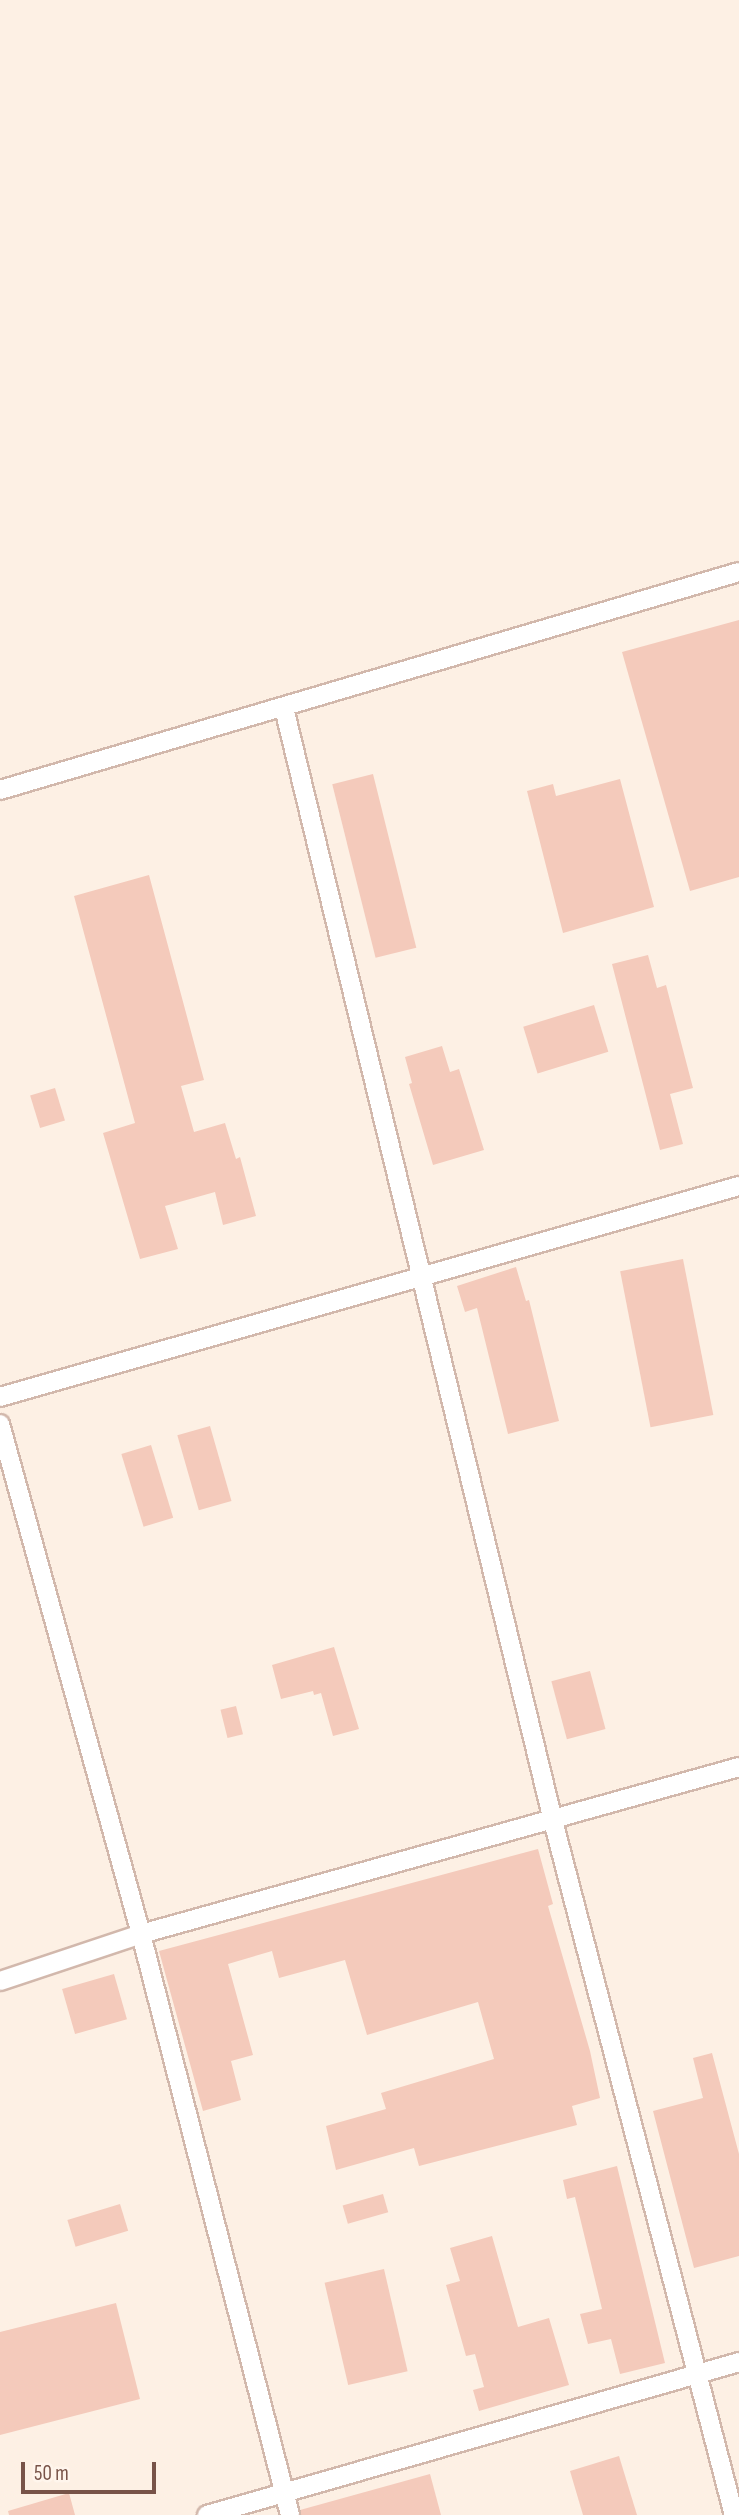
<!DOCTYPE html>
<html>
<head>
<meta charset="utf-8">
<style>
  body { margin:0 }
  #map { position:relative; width:739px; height:2515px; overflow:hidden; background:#fdf0e4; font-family:"Sofia Sans Condensed",sans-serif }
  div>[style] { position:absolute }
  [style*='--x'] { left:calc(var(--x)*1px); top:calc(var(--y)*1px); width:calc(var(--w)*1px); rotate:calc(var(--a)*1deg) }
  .building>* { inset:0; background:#f4cabb; transform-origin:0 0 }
  .roads { filter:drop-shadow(2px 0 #d2b8ac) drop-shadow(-2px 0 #d2b8ac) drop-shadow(0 2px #d2b8ac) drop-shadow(0 -2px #d2b8ac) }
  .minor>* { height:18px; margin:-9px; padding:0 9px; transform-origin:9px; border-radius:9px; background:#fff }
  span { translate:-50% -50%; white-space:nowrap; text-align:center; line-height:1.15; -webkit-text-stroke:5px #fff5ec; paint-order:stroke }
  .scale { position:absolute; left:21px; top:2462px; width:135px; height:32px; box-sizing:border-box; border:4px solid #785348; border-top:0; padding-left:9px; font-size:21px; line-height:24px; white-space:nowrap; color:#785348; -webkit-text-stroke:5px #fff5ec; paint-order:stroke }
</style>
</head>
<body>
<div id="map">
  <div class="building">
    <div style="clip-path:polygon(739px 620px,739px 877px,690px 891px,622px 652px)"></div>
    <div style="left:373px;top:774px;width:179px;height:42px;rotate:76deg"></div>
    <div style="clip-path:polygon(620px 779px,654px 907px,563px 933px,527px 791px,553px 784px,556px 796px)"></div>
    <div style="clip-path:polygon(149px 875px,204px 1080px,181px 1086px,194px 1132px,225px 1123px,236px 1159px,240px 1157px,256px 1216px,223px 1225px,215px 1192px,165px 1206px,178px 1249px,140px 1259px,103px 1133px,135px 1123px,74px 896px)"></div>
    <div style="clip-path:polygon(648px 955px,657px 988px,666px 985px,693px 1088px,670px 1094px,683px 1144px,660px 1150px,612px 964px)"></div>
    <div style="left:594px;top:1005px;width:49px;height:74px;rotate:73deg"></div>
    <div style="clip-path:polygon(442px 1046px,450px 1072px,459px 1069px,484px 1150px,433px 1165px,409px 1084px,412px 1083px,405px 1057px)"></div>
    <div style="left:55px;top:1088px;width:34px;height:26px;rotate:73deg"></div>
    <div style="left:683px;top:1259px;width:159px;height:64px;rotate:79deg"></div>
    <div style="clip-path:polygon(516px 1267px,526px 1301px,529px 1300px,559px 1421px,508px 1434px,477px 1308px,465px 1312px,457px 1286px)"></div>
    <div style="left:210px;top:1426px;width:78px;height:34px;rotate:74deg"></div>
    <div style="left:151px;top:1445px;width:76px;height:31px;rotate:73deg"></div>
    <div style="clip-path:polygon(334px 1647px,359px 1729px,333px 1736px,321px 1693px,314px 1695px,313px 1691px,281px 1699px,272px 1665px)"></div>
    <div style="left:590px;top:1671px;width:60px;height:40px;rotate:75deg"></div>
    <div style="left:236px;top:1706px;width:29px;height:16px;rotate:76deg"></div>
    <div style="clip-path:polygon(538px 1849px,553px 1904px,548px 1906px,590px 2051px,600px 2098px,572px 2106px,577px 2125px,419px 2166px,414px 2148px,336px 2170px,326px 2126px,386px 2109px,381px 2093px,494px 2059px,478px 2002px,367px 2035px,345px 1960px,279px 1978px,272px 1951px,228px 1964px,253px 2055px,231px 2061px,241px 2100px,203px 2111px,159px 1951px)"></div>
    <div style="left:114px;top:1974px;width:47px;height:54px;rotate:74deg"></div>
    <div style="clip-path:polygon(712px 2053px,739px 2154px,739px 2256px,694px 2268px,653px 2111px,703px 2098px,693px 2058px)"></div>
    <div style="clip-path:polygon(617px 2166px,665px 2363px,620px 2374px,611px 2339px,588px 2344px,580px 2314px,602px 2309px,575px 2197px,567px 2199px,563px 2180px)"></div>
    <div style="left:383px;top:2194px;width:19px;height:42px;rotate:74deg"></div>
    <div style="left:120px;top:2204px;width:28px;height:55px;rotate:73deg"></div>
    <div style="clip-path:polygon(492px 2236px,518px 2327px,549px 2318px,569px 2385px,479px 2411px,473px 2390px,484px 2387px,475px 2354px,466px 2356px,446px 2285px,460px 2281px,450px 2248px)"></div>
    <div style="left:384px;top:2269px;width:105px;height:61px;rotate:77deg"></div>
    <div style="clip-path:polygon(116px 2303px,140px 2399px,0 2435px,0 2332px)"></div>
    <div style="clip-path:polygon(619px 2456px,637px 2515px,583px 2515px,570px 2471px)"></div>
    <div style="clip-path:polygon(430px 2474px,441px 2515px,301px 2515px,300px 2510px)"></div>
    <div style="clip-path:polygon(69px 2493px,75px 2515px,9px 2515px,8px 2511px)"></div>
  </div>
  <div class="roads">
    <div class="minor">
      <div style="--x:284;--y:708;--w:1141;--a:76.41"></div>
      <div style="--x:552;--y:1817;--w:721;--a:75.39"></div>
      <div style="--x:0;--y:790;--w:770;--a:-16.44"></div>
      <div style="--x:0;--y:1397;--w:769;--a:-15.94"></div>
      <div style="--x:0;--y:1424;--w:529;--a:74.55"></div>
      <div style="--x:141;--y:1934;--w:621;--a:-15.6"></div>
      <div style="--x:0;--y:1981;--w:149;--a:-18.4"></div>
      <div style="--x:141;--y:1934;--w:600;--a:75.62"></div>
      <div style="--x:207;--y:2515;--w:554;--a:-16.04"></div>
    </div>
  </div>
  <div class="scale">50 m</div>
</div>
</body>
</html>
